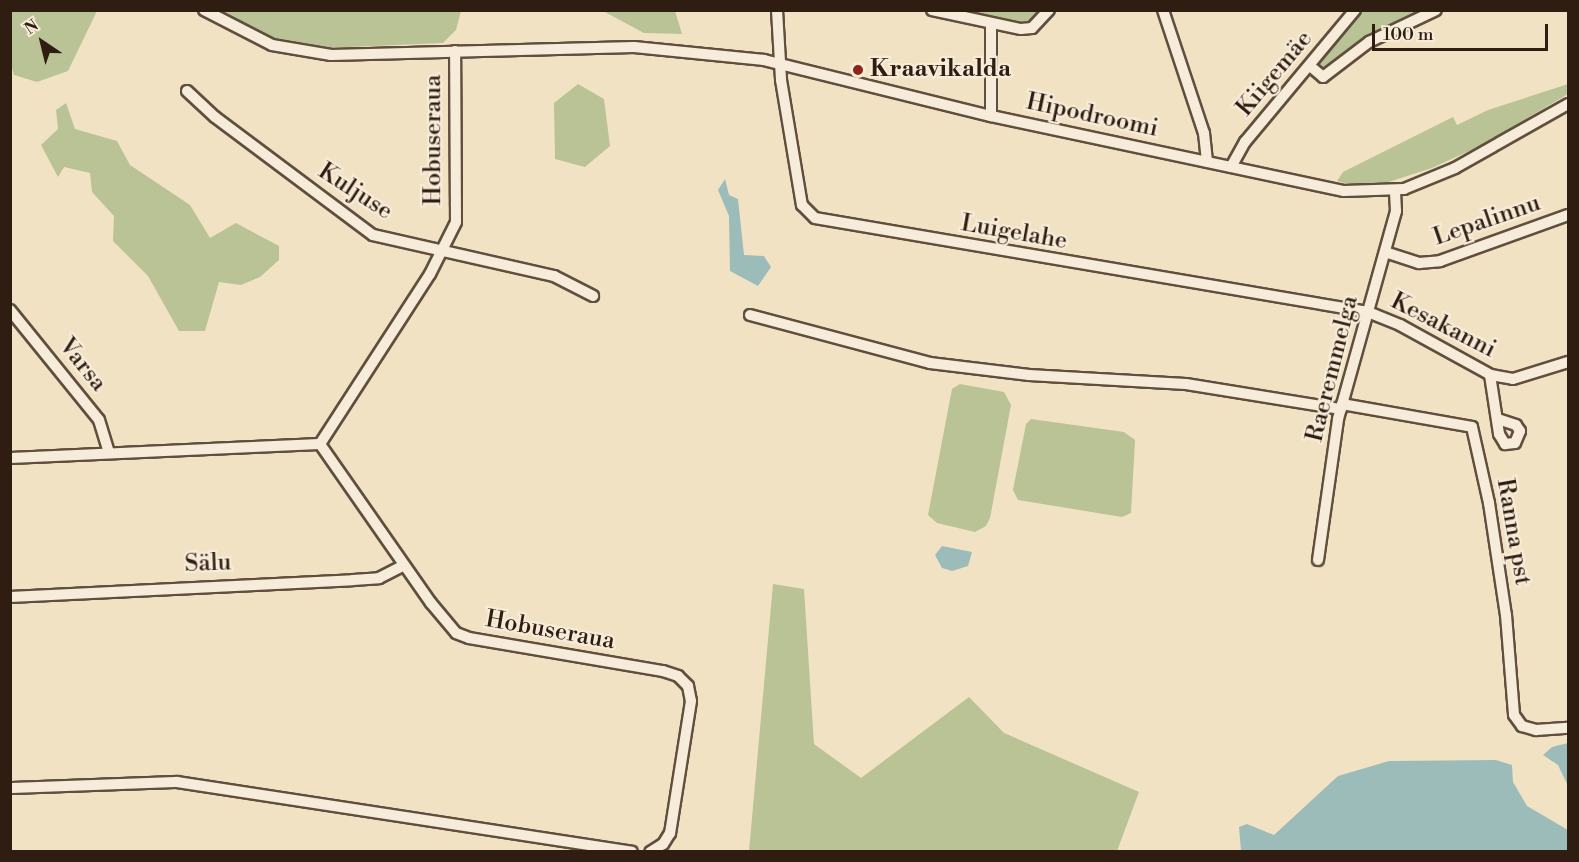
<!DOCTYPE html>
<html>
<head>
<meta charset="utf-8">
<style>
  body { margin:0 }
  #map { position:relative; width:1579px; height:862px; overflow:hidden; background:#f2e2c4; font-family:"Libre Bodoni",serif }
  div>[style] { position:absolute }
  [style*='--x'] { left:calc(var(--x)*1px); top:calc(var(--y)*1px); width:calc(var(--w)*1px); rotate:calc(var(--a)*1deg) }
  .green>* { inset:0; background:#b9c395 }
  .water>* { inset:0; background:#9cbcba }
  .roads { filter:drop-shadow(2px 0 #604e3e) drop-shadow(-2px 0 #604e3e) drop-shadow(0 2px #604e3e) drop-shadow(0 -2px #604e3e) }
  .street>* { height:10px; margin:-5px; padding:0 5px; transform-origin:5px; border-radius:5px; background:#f7ecd9 }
  .dots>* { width:16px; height:16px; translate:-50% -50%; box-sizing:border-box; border:3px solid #f7ecd9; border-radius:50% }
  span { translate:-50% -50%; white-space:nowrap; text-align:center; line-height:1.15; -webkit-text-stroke:4.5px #f7ecd9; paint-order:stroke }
  .poi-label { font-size:24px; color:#2f1d12; font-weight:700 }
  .left { translate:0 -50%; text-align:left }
  .street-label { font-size:24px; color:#2f1d12 }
  .frame { position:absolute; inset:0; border:12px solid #2f1d12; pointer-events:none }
  .north { position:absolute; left:12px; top:12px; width:60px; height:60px; -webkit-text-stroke:4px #f7ecd9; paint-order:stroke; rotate:325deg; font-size:16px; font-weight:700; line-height:24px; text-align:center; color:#2f1d12 }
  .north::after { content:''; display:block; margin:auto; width:21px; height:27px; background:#2f1d12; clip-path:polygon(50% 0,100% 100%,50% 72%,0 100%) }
  .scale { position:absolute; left:1372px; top:24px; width:176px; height:27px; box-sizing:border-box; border:3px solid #2f1d12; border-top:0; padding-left:8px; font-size:18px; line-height:21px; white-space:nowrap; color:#2f1d12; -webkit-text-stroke:4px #f7ecd9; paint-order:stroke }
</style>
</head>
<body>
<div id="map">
  <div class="green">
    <div style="clip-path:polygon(11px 10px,16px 11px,97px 11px,68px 71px,37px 82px,14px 75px,11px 65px)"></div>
    <div style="clip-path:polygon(217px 11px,461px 11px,456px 30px,443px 43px,326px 48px,272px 38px)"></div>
    <div style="clip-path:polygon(603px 11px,675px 11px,682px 34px,644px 33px)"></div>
    <div style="clip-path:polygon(954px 11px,1043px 11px,1031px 24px,1002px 23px)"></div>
    <div style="clip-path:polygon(1357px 11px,1432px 11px,1323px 75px,1313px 66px)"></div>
    <div style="clip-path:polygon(578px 84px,604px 99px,610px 146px,585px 167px,555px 159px,554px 103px)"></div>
    <div style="clip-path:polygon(1568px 84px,1568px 94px,1480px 146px,1432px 168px,1373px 187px,1359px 187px,1337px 181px,1343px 172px,1453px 117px,1457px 125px,1488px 110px)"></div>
    <div style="clip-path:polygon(66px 103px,75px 129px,117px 141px,130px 165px,190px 205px,210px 238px,236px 223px,279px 246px,279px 260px,260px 277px,241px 285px,219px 282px,205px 331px,179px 331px,148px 276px,113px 241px,114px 216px,92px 192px,90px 173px,64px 167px,58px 177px,41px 145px,58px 129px,56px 110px)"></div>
    <div style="clip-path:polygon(960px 384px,1004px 392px,1011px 405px,990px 518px,986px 526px,975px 532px,937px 523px,928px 515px,952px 389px)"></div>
    <div style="clip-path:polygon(1031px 419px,1124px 432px,1135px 440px,1131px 513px,1122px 517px,1018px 500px,1013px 490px,1026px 424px)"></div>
    <div style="clip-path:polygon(773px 584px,804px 589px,814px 744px,861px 778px,969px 697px,1004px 733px,1139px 792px,1117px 851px,749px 851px)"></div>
  </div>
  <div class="water">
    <div style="clip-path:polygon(725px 179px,729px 195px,738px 199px,744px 255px,764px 256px,771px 267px,758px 286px,730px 271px,729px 216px,718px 190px)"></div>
    <div style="clip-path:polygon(942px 546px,972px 552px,968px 566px,952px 571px,942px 568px,935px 555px)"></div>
    <div style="clip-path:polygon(1568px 743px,1568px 786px,1558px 765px,1543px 755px,1552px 747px)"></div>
    <div style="clip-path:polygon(1496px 760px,1512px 765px,1513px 782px,1527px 806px,1568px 830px,1568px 851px,1241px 851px,1239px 827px,1247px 824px,1274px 835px,1338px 776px,1389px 761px)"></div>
  </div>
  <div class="roads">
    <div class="street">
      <div style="--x:204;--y:10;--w:76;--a:27.2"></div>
      <div style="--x:272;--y:45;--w:60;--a:9.6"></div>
      <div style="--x:331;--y:55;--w:303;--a:-1.5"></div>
      <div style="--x:634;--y:47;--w:131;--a:5.7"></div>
      <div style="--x:764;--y:60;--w:234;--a:13.9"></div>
      <div style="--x:991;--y:116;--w:361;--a:12"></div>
      <div style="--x:1344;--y:191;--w:60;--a:-1.9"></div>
      <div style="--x:1404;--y:189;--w:55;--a:-22.4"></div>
      <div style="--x:1455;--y:168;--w:130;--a:-29.5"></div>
      <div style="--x:777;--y:10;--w:70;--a:86.7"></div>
      <div style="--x:781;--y:80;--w:127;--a:80.5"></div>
      <div style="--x:802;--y:205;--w:18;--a:45"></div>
      <div style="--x:815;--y:218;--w:561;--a:9.65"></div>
      <div style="--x:1368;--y:312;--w:35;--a:22"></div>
      <div style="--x:1400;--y:325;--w:104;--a:28.8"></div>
      <div style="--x:1491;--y:375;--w:22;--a:10"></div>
      <div style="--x:1513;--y:379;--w:58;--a:-17.2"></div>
      <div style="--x:932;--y:10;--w:91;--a:12.1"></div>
      <div style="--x:1021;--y:29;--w:11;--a:-5"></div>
      <div style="--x:1032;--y:28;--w:25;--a:-47"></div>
      <div style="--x:1163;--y:10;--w:130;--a:71.6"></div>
      <div style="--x:1204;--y:133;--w:29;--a:84"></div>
      <div style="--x:1310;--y:66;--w:17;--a:40"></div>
      <div style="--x:1323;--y:77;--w:58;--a:-37.3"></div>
      <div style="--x:1369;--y:42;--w:74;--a:-25.5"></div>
      <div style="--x:187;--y:91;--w:38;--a:43"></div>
      <div style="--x:215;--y:117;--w:197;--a:36.8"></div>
      <div style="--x:373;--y:235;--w:186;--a:12.8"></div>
      <div style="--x:554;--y:276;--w:44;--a:27.1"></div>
      <div style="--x:991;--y:116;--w:91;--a:-90"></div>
      <div style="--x:1231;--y:167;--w:29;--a:-61"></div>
      <div style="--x:1245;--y:142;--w:172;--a:-50.2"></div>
      <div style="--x:1385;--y:252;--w:36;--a:18"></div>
      <div style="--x:1419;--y:263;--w:21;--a:-5"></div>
      <div style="--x:1440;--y:261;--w:136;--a:-19.8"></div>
      <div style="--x:10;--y:310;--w:141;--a:51"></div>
      <div style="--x:99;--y:420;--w:34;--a:73"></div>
      <div style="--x:750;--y:315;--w:186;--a:14.9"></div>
      <div style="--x:930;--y:363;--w:100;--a:6.9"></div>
      <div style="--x:1029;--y:375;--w:157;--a:3.3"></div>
      <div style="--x:1186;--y:384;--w:157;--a:9.2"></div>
      <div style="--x:1490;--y:375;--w:60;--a:81.3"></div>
      <div style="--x:1499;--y:434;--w:12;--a:59"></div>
      <div style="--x:1505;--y:444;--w:10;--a:-6"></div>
      <div style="--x:1515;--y:443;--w:13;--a:-67"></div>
      <div style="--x:1520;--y:431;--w:7;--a:-124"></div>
      <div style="--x:1516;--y:425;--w:20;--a:-162"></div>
      <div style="--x:1342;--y:404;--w:132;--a:10"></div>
      <div style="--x:1472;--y:427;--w:78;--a:77.4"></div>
      <div style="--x:1489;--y:503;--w:113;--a:81.4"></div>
      <div style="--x:1506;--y:615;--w:100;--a:85.4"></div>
      <div style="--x:1514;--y:715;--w:14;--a:54"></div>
      <div style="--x:1522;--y:726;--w:15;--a:16"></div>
      <div style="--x:1536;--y:730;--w:32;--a:-4"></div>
      <div style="--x:320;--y:444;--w:202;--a:-57.1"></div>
      <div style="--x:430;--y:274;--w:58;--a:-63.4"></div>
      <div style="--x:456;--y:222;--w:171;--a:-90.3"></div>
      <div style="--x:10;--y:458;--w:310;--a:-2.6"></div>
      <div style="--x:320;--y:444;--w:194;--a:55.1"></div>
      <div style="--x:431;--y:603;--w:39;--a:50"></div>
      <div style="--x:456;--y:633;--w:14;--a:21"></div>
      <div style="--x:469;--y:638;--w:197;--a:9.7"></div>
      <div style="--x:663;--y:671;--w:16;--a:18"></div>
      <div style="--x:678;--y:676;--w:14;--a:45"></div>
      <div style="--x:688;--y:686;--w:15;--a:79"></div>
      <div style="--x:691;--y:701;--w:134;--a:99"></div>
      <div style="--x:670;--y:833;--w:13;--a:122"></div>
      <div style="--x:663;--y:844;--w:15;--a:148"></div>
      <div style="--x:1318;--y:560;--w:142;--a:-81.9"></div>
      <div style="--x:1338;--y:419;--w:216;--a:-74.4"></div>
      <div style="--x:1396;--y:211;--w:21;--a:-93"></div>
      <div style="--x:10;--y:597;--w:343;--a:-2.8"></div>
      <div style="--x:353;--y:580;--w:26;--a:-4"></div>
      <div style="--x:379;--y:578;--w:28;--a:-27"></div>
      <div style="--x:10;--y:788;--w:167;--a:-2.1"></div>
      <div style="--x:177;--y:782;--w:460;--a:8.7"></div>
    </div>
  </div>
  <div class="dots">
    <div style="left:858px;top:70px;background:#8f2418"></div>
  </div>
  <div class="poi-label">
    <span class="left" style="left:870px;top:70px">Kraavikalda</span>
  </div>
  <div class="street-label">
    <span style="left:1275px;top:74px;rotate:-50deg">Kiigemäe</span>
    <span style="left:1092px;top:116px;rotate:12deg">Hipodroomi</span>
    <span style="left:434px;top:140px;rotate:-90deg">Hobuseraua</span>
    <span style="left:355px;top:192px;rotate:33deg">Kuljuse</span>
    <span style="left:1487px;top:221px;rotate:-19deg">Lepalinnu</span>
    <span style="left:1014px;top:233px;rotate:10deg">Luigelahe</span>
    <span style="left:1443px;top:326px;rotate:27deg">Kesakanni</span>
    <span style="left:82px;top:365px;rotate:51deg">Varsa</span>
    <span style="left:1333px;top:369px;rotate:-76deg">Raeremmelga</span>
    <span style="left:1513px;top:532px;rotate:80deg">Ranna pst</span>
    <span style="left:208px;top:564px;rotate:-2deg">Sälu</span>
    <span style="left:550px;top:631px;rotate:10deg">Hobuseraua</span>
  </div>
  <div class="frame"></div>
  <div class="north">N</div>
  <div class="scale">100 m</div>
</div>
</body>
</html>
